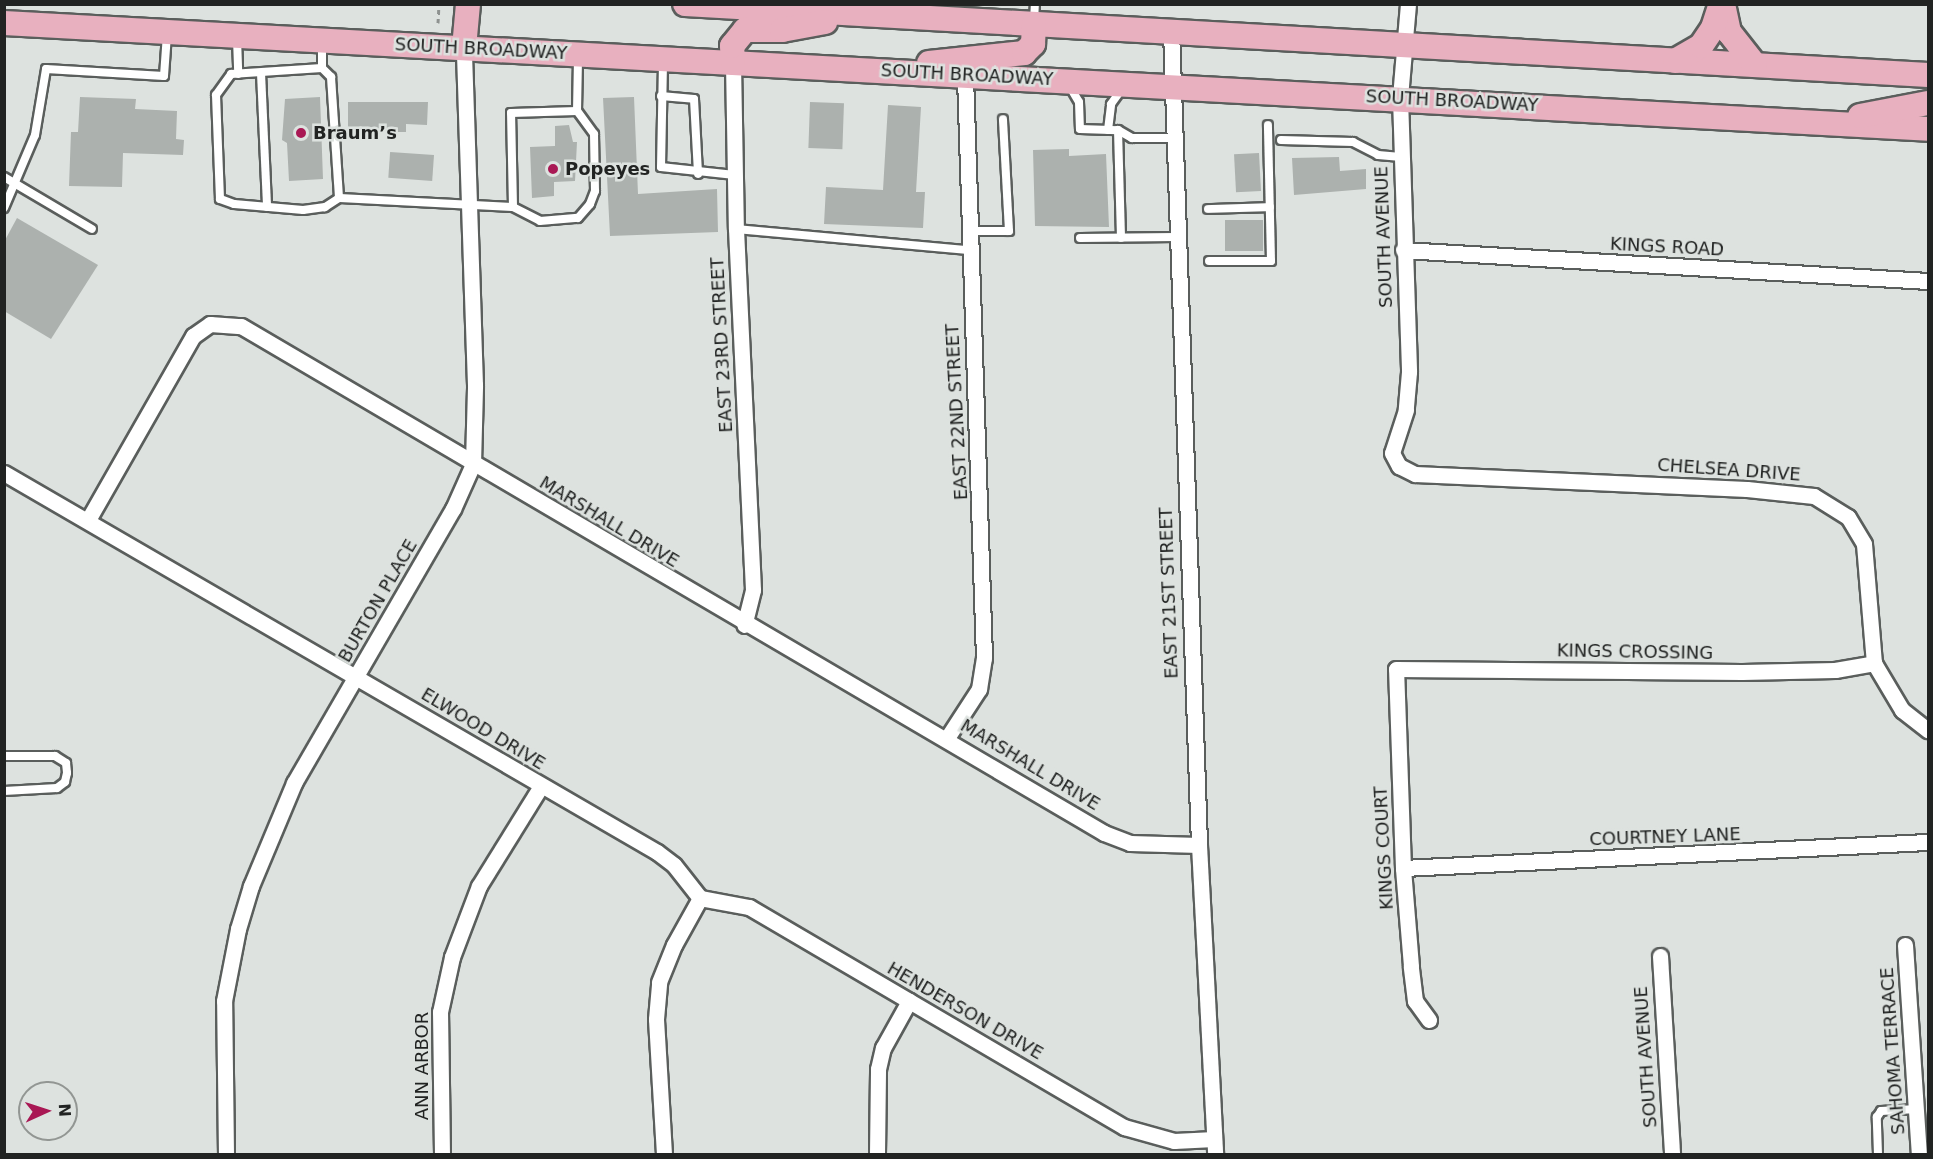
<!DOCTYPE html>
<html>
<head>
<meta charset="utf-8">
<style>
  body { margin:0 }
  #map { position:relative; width:1933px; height:1159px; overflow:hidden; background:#dde2df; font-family:"DejaVu Sans",sans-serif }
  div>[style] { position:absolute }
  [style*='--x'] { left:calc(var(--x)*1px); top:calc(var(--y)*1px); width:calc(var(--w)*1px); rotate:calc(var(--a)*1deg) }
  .building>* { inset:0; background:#acb1ae; transform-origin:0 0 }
  .path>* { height:3px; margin-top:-1.5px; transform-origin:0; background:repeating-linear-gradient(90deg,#8e9290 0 4.5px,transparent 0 9px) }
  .roads { filter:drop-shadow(2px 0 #5a5e5c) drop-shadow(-2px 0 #5a5e5c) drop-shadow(0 2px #5a5e5c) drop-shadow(0 -2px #5a5e5c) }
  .lane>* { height:8px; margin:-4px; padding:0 4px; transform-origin:4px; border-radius:4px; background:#fff }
  .street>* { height:15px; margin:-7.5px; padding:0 7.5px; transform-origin:7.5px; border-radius:7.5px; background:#fff }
  .primary>* { height:24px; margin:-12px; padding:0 12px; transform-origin:12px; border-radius:12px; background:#e8b0bf }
  .dots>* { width:16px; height:16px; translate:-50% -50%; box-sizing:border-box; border:3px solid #dde2df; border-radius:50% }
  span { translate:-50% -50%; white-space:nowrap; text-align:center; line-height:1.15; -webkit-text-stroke:5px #dde2df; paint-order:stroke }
  .street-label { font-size:18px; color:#212322 }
  .poi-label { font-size:18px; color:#212322; font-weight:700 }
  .left { translate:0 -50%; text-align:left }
  .frame { position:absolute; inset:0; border:6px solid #212322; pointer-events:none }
  .north { position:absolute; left:18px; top:1081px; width:60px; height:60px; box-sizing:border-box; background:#dde2df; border:2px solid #929693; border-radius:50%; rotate:87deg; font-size:16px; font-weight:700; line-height:24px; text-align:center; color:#212322 }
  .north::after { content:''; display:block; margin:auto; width:21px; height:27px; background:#a91854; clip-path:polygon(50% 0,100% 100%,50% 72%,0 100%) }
</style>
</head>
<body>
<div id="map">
  <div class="building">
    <div style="clip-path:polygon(80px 97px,136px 99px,135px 109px,177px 111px,176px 139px,184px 140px,183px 155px,123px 153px,122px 187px,69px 186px,71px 132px,78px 132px)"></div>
    <div style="clip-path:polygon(320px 97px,323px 179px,289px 181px,287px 143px,282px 140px,285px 99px)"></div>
    <div style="clip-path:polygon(634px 97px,638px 194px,717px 189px,718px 232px,610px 236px,603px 98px)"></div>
    <div style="clip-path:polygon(348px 102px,428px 102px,427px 125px,406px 124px,406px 132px,348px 132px)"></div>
    <div style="left:810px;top:102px;width:34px;height:46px;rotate:2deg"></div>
    <div style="clip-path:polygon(888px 105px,921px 107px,916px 192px,925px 192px,923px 228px,824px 224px,826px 187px,883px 190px)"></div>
    <div style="clip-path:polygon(569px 125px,573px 142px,577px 142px,575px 181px,554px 182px,554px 196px,532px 198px,530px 147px,555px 146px,555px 126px)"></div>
    <div style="clip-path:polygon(1069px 149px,1069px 156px,1106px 154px,1109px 227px,1035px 226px,1033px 150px)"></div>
    <div style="left:1259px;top:153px;width:38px;height:25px;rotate:87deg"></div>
    <div style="left:434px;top:155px;width:26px;height:44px;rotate:94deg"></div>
    <div style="clip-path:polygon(1339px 157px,1340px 171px,1366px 169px,1366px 189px,1294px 195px,1292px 158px)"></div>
    <div style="clip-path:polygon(17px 218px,98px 265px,51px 339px,4px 311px,4px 242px)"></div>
    <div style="left:1225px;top:220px;width:38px;height:31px"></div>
  </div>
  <div class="path">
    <div style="--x:438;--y:23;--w:19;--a:-87"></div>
  </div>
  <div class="roads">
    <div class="lane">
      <div style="--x:1034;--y:21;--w:17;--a:-87"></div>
      <div style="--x:237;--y:38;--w:36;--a:88"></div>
      <div style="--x:663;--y:63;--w:104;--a:91.1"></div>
      <div style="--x:661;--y:167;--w:74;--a:6.2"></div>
      <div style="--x:322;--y:68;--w:25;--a:-90"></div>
      <div style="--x:261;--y:73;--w:134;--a:87.4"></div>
      <div style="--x:1070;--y:87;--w:17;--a:59"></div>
      <div style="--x:1079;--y:102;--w:27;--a:88"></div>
      <div style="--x:1080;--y:129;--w:38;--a:2"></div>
      <div style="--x:1118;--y:130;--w:16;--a:30"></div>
      <div style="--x:1132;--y:138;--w:41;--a:0"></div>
      <div style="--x:661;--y:96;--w:33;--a:5"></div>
      <div style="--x:694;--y:99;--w:75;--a:86.9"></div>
      <div style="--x:1108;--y:130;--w:26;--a:-83"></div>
      <div style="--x:1111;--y:104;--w:17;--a:-54"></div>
      <div style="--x:1118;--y:130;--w:108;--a:88.4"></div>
      <div style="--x:1281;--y:140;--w:72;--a:1.6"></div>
      <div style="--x:1353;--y:142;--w:28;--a:27"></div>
      <div style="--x:1378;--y:155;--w:23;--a:5"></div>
      <div style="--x:4;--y:177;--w:102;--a:30.6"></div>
      <div style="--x:339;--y:198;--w:17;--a:147"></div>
      <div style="--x:325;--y:207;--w:22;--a:172"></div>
      <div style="--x:303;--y:210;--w:69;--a:-175"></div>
      <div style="--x:234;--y:204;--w:15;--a:-160"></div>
      <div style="--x:220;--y:199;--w:104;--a:-92.2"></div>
      <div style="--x:216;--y:95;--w:26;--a:-54"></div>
      <div style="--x:231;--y:74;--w:91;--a:-3.8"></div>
      <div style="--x:322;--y:68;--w:13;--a:45"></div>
      <div style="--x:331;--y:77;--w:121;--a:86.2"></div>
      <div style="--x:339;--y:198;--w:174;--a:3"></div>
      <div style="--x:513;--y:207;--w:94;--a:-91.2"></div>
      <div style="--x:511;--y:113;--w:66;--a:-1.7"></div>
      <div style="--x:577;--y:111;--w:52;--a:-88.9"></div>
      <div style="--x:513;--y:207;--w:30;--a:27"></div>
      <div style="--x:540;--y:221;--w:38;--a:-5"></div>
      <div style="--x:578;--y:218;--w:18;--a:-49"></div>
      <div style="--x:590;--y:204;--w:14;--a:-69"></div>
      <div style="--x:595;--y:191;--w:57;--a:-91"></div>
      <div style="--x:594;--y:134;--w:29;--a:-126"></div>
      <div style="--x:4;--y:208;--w:79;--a:-67"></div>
      <div style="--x:35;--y:135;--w:67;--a:-80.5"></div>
      <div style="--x:46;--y:69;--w:118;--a:3.4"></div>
      <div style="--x:164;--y:76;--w:42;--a:-85.9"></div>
      <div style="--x:1208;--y:209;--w:62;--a:-1.8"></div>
      <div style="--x:736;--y:229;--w:233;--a:5.2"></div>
      <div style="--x:969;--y:231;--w:40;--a:0"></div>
      <div style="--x:1009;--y:231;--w:112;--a:-93.1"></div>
      <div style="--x:1080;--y:238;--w:96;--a:-0.6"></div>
      <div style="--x:1209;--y:261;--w:62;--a:0"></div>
      <div style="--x:1271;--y:261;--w:136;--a:-91.3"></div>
      <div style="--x:4;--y:756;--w:51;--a:0"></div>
      <div style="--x:55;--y:756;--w:13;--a:32"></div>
      <div style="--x:66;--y:763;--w:10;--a:84"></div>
      <div style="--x:67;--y:773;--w:9;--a:103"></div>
      <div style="--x:65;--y:782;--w:10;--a:143"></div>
      <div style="--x:57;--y:788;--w:53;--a:176.8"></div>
      <div style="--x:1878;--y:1154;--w:37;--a:-92"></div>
      <div style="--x:1877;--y:1117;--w:7;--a:-56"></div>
      <div style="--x:1881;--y:1111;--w:36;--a:-3"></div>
    </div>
    <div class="street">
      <div style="--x:1408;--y:4;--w:94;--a:94.9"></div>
      <div style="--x:1400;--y:98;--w:274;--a:88.1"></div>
      <div style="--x:1409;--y:372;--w:38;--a:95"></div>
      <div style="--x:1406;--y:410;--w:45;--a:108"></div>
      <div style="--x:1392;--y:453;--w:15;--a:62"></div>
      <div style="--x:1399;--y:466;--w:18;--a:27"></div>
      <div style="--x:1415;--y:474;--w:332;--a:2.6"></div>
      <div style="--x:1747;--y:489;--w:67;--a:6"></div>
      <div style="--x:1814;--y:496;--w:40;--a:32"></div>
      <div style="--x:1848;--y:517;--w:31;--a:59"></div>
      <div style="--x:1864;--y:544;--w:119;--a:85.2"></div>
      <div style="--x:1874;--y:663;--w:55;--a:59.2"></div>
      <div style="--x:1902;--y:710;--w:33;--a:38"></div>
      <div style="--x:1171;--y:30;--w:815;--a:88.03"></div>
      <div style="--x:1199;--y:845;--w:309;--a:87"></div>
      <div style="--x:733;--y:63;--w:166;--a:89"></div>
      <div style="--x:736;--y:229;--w:361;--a:87.3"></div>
      <div style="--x:753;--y:590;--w:36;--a:104"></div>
      <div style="--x:1403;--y:250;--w:526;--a:3.38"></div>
      <div style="--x:4;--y:473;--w:755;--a:30.13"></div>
      <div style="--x:657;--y:852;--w:21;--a:37"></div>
      <div style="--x:674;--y:865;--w:42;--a:51.8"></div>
      <div style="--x:700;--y:898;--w:50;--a:10.4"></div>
      <div style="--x:749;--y:907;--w:435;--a:30.4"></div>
      <div style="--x:1124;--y:1127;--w:52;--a:15.6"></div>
      <div style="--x:1174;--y:1141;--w:40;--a:-2.9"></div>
      <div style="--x:88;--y:520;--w:212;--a:-60.3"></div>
      <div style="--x:193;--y:336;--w:21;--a:-35"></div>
      <div style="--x:210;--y:324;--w:31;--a:4"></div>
      <div style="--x:241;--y:326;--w:1001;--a:30.43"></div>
      <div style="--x:1104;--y:833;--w:28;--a:21"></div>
      <div style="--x:1130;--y:843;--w:69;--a:1.7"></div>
      <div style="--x:947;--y:738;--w:59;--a:-56.9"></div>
      <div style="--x:979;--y:689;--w:31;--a:-81"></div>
      <div style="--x:984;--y:658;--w:583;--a:-91.87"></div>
      <div style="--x:1403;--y:868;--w:526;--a:-2.84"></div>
      <div style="--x:1905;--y:945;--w:209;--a:86.2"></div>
      <div style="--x:1660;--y:956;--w:198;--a:86.5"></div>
      <div style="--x:1429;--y:1020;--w:24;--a:-126"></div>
      <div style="--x:1415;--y:1001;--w:35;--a:-97"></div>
      <div style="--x:1411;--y:966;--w:98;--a:-94.7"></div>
      <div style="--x:1403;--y:868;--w:199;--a:-92"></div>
      <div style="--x:1396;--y:669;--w:346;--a:0.5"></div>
      <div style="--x:1742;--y:672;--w:93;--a:-1.2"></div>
      <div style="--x:1835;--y:670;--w:40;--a:-10"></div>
      <div style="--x:226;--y:1154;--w:153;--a:-90.7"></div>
      <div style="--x:224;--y:1001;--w:73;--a:-79"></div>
      <div style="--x:238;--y:929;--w:45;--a:-73.2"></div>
      <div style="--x:251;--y:886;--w:112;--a:-67.3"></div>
      <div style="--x:294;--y:783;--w:317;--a:-59.9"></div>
      <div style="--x:453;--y:509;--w:49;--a:-66"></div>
      <div style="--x:473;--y:464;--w:79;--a:-88.5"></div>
      <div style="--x:475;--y:385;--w:337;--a:-91.9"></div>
      <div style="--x:442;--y:1154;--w:142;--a:-90.8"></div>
      <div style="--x:440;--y:1012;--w:56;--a:-77.7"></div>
      <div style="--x:452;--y:957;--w:76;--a:-69.2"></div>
      <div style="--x:479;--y:886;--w:118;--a:-58.2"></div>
      <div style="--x:664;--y:1154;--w:135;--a:-93.4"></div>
      <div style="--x:656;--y:1019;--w:37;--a:-85"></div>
      <div style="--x:659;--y:982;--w:40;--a:-68"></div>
      <div style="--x:674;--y:945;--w:54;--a:-61"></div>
      <div style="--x:877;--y:1154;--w:85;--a:-89.3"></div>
      <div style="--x:878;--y:1069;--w:22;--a:-77"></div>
      <div style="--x:883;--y:1048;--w:54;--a:-61"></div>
    </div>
    <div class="primary">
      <div style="--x:685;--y:4;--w:1245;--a:3.27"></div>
      <div style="--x:1723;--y:4;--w:29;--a:78"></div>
      <div style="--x:1729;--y:32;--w:42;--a:51.8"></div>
      <div style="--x:4;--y:23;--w:1927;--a:3.15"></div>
      <div style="--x:464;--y:48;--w:44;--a:-84.8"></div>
      <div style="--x:1675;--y:61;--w:30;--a:-30"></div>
      <div style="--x:1701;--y:46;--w:22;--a:-56"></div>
      <div style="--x:1713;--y:28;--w:25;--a:-72"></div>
      <div style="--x:733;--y:63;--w:17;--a:-93"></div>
      <div style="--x:732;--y:46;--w:21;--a:-51"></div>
      <div style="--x:745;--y:30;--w:37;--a:0"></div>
      <div style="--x:782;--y:30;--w:44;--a:-10.5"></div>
      <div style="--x:929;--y:63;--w:96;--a:-6"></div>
      <div style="--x:1024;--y:53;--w:13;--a:-45"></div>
      <div style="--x:1033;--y:44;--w:20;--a:-87"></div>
      <div style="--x:1860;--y:116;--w:69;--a:-10.8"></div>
    </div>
  </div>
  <div class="dots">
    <div style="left:301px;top:133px;background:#a91854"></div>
    <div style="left:553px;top:169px;background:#a91854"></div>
  </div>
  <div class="street-label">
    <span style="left:481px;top:49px;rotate:3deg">SOUTH BROADWAY</span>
    <span style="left:967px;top:75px;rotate:3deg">SOUTH BROADWAY</span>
    <span style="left:1452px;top:101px;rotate:3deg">SOUTH BROADWAY</span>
    <span style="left:1384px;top:237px;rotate:-92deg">SOUTH AVENUE</span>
    <span style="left:1667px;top:247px;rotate:3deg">KINGS ROAD</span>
    <span style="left:722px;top:345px;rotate:-93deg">EAST 23RD STREET</span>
    <span style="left:957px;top:412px;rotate:-93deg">EAST 22ND STREET</span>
    <span style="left:1729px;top:470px;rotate:4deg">CHELSEA DRIVE</span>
    <span style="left:609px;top:522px;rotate:31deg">MARSHALL DRIVE</span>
    <span style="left:1169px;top:593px;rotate:-92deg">EAST 21ST STREET</span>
    <span style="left:378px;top:601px;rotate:-60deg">BURTON PLACE</span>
    <span style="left:1635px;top:652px;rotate:1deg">KINGS CROSSING</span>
    <span style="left:483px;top:729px;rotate:31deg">ELWOOD DRIVE</span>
    <span style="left:1030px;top:765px;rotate:31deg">MARSHALL DRIVE</span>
    <span style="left:1665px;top:837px;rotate:-2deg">COURTNEY LANE</span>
    <span style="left:1384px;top:848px;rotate:-93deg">KINGS COURT</span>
    <span style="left:965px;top:1011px;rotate:30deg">HENDERSON DRIVE</span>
    <span style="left:1893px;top:1051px;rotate:-94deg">SAHOMA TERRACE</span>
    <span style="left:1646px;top:1057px;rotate:-94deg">SOUTH AVENUE</span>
    <span style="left:422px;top:1066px;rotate:-90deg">ANN ARBOR</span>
  </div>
  <div class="poi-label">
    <span class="left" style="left:313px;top:133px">Braum’s</span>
    <span class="left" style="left:565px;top:169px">Popeyes</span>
  </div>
  <div class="frame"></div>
  <div class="north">N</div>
</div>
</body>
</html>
